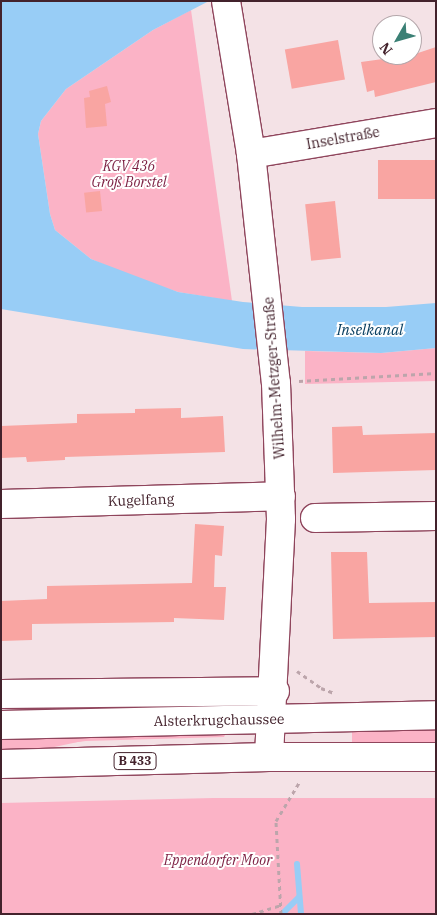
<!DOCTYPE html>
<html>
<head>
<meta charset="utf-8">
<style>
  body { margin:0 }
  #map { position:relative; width:437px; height:915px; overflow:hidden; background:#f4e2e6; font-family:"IBM Plex Serif",serif }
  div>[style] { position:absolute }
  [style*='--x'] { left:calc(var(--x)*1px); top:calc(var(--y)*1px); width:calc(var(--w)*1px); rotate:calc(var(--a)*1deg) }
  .green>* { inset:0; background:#fbb3c6; transform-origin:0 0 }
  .water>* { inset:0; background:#98cdf6 }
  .stream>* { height:6px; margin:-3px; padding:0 3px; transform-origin:3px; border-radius:3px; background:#98cdf6 }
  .building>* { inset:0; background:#f9a5a2; transform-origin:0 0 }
  .path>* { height:3px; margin-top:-1.5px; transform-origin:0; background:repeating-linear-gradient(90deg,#bca5ab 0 4px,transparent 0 8px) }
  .roads { filter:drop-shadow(1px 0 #8f455c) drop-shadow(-1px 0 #8f455c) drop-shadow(0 1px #8f455c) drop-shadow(0 -1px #8f455c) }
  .minor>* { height:28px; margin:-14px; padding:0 14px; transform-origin:14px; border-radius:14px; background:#fff }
  .major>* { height:28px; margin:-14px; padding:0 14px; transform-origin:14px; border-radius:14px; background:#fff }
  span { translate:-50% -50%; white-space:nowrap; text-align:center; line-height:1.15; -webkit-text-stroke:4px #fff; paint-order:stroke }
  .shield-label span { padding:1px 4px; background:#fff; border:1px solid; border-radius:4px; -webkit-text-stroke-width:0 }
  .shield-label { font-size:12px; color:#43222c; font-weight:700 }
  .street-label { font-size:14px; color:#43222c }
  .park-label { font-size:14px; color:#7c1f42; font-style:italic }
  .water-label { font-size:15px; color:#093f61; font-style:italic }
  .frame { position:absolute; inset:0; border:2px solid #43222c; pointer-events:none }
  .north { position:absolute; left:372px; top:15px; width:50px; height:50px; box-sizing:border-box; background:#fff; border:1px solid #b4a7ab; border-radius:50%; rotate:232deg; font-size:14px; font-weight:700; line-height:20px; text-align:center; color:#43222c }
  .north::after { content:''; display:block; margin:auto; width:18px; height:22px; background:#3b8075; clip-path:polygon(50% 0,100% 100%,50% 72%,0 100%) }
</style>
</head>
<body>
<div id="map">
  <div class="green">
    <div style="clip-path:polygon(191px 10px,232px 301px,178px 292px,135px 278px,91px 259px,55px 230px,50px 214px,38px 134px,41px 121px,66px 89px,153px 30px)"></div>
    <div style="clip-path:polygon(436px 348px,436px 381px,305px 384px,305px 351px,381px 353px)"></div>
    <div style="left:208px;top:700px;width:14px;height:207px;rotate:78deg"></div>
    <div style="left:436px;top:728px;width:18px;height:84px;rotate:90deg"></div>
    <div style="clip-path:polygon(227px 731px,224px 737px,86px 741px,1px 751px,1px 734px)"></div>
    <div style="clip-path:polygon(213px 798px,436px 798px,436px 914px,1px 914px,1px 803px)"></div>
  </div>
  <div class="water">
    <div style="clip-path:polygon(1px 1px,209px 1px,153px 30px,66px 89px,41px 121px,38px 134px,50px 214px,55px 230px,91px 259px,178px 292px,243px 302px,302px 307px,386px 307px,436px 303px,436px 348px,381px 353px,243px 349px,1px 309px)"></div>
  </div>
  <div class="stream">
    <div style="--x:297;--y:864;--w:50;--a:85.4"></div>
    <div style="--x:282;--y:914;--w:24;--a:-45"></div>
  </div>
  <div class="building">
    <div style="left:338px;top:40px;width:40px;height:54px;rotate:80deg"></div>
    <div style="clip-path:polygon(436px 47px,436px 82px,375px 97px,374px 90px,367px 92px,361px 62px,412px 55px)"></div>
    <div style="clip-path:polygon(107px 86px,111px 102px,105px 104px,107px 126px,86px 128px,84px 98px,90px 97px,89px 91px)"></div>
    <div style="left:436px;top:160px;width:39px;height:58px;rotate:90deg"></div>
    <div style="left:100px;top:191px;width:20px;height:16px;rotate:84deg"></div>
    <div style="left:335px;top:201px;width:57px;height:30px;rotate:84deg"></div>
    <div style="clip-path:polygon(181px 408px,181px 418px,223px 416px,225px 452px,65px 457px,65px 460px,27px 462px,26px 457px,1px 458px,1px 426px,77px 423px,77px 414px,135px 413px,135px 409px)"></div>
    <div style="clip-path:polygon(362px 426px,363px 435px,436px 433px,436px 470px,333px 473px,332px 427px)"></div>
    <div style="clip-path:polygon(195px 524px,224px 526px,222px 556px,215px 555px,214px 587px,226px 587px,224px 620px,174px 618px,174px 622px,32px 624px,32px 640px,1px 641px,1px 601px,47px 599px,47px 586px,192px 583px)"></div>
    <div style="clip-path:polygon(331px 552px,367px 552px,369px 603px,436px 602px,436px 637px,333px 639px)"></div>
  </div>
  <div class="path">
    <div style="--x:299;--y:381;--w:137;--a:-3.3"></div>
    <div style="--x:297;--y:671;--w:29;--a:35"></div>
    <div style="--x:321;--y:688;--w:14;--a:21"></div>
    <div style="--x:252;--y:914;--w:31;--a:-17"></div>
    <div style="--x:281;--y:914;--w:93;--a:-93.1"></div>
    <div style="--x:276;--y:821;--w:47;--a:-59"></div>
  </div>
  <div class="roads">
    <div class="minor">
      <div style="--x:226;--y:1;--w:155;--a:80.7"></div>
      <div style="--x:251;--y:154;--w:230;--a:83.8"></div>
      <div style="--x:276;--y:383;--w:136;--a:87.9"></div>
      <div style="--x:281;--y:519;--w:238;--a:92.9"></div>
      <div style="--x:251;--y:154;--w:188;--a:-9.5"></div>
      <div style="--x:1;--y:504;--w:280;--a:-1.6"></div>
      <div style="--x:315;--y:518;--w:121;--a:-0.9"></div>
      <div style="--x:1;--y:694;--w:274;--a:-0.6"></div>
    </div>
    <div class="major">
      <div style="--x:1;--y:725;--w:435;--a:-1.3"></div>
      <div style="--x:1;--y:764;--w:268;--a:-1.5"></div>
      <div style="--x:269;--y:757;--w:167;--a:0"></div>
    </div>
  </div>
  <div class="shield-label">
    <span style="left:135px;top:761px">B 433</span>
  </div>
  <div class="street-label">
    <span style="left:343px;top:138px;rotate:-10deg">Inselstraße</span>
    <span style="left:274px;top:378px;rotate:-94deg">Wilhelm-Metzger-Straße</span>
    <span style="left:141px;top:500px;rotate:-2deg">Kugelfang</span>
    <span style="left:219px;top:720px;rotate:-1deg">Alsterkrugchaussee</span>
  </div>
  <div class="park-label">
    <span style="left:129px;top:174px">KGV 436<br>Groß Borstel</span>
    <span style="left:218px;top:860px">Eppendorfer Moor</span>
  </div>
  <div class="water-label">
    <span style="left:370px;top:330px">Inselkanal</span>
  </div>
  <div class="frame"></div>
  <div class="north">N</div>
</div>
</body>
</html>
